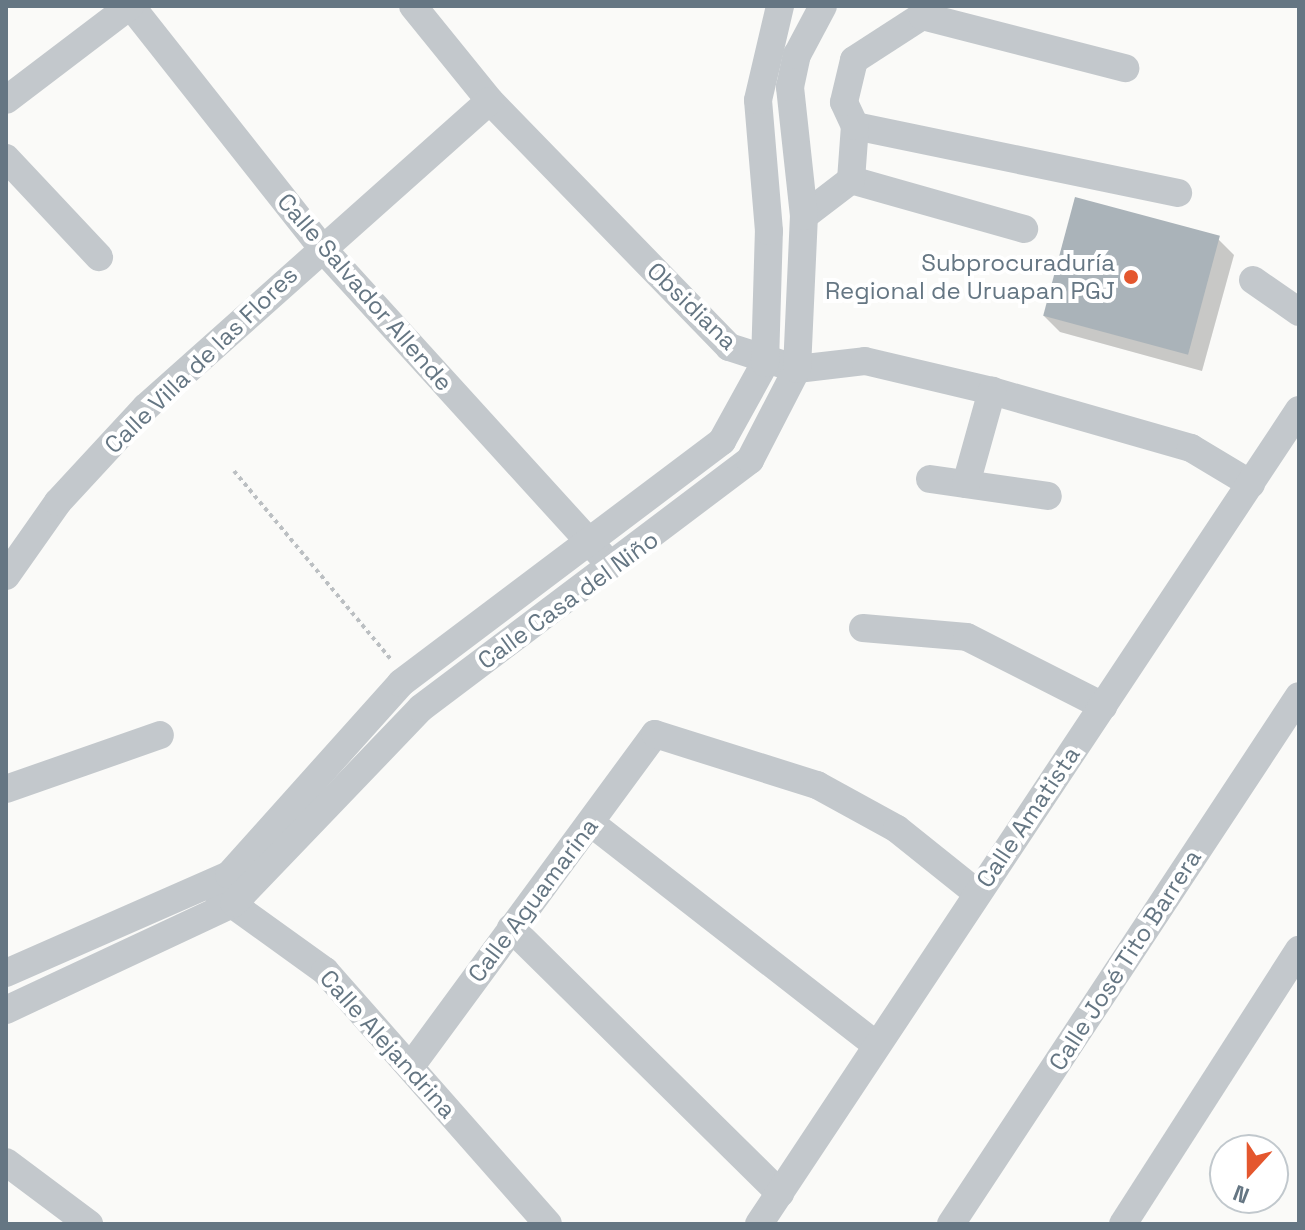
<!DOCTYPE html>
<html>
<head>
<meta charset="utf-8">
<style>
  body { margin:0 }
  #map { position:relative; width:1305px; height:1230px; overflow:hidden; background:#fafaf8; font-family:"Space Grotesk",sans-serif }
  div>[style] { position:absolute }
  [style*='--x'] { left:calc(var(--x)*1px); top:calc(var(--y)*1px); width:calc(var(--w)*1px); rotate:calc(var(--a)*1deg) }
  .shadow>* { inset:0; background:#0003 }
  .building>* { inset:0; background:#aab3b9; transform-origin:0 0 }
  .path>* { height:4px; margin-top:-2px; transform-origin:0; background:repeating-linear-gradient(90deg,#bbbfc2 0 4px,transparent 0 8px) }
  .minor>* { height:28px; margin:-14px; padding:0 14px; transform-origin:14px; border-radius:14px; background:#c3c8cc }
  .dots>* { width:22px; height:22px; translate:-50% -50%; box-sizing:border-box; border:4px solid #fff; border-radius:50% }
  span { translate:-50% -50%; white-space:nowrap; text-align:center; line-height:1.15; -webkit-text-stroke:8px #fff; paint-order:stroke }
  .poi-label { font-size:24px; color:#657683 }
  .right { translate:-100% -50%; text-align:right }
  .street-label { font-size:24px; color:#657683 }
  .frame { position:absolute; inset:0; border:8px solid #657683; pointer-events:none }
  .north { position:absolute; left:1209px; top:1134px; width:80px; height:80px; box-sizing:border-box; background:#fff; border:2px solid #c1c8cd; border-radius:50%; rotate:201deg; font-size:22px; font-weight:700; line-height:32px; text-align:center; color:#657683 }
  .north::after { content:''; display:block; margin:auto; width:28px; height:36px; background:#e4572e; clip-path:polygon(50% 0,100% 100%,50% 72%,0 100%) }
</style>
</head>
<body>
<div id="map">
  <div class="shadow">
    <div style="clip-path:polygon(1218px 239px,1234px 255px,1202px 371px,1060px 332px,1044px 316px)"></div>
  </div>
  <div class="building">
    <div style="left:1075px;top:197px;width:150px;height:123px;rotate:15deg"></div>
  </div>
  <div class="path">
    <div style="--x:234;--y:471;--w:244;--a:50.2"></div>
  </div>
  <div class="minor">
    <div style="--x:131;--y:6;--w:307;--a:51.7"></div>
    <div style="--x:321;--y:247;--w:416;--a:47.7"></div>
    <div style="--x:413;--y:6;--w:122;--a:51"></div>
    <div style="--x:490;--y:101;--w:343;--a:45.8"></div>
    <div style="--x:729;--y:347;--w:71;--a:17.9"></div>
    <div style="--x:797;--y:369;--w:68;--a:-6.7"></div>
    <div style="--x:865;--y:361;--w:130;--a:13.3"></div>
    <div style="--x:992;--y:391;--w:207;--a:16"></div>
    <div style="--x:1191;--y:448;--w:70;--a:31"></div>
    <div style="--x:6;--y:100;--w:156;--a:-37.2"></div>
    <div style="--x:855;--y:126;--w:330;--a:11.7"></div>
    <div style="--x:6;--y:158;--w:136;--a:46.8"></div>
    <div style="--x:851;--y:180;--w:180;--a:15.8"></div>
    <div style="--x:804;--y:216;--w:59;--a:-37.5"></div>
    <div style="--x:851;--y:180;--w:54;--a:-85.8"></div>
    <div style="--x:855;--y:126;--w:26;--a:-115"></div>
    <div style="--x:844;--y:102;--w:43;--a:-76.6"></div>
    <div style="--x:854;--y:60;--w:81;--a:-32.9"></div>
    <div style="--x:922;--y:16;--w:210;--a:14.4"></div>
    <div style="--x:1253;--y:280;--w:56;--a:34.8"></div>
    <div style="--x:930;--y:479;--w:119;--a:8.2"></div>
    <div style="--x:966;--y:484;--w:97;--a:-74.4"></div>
    <div style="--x:6;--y:576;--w:90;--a:-54.9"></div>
    <div style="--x:58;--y:502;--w:129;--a:-47.2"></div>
    <div style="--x:146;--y:407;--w:460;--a:-41.7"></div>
    <div style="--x:863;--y:628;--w:104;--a:4.9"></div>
    <div style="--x:967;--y:637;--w:153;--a:26.9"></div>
    <div style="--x:6;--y:789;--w:163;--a:-19.3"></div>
    <div style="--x:591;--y:823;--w:361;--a:37.9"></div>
    <div style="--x:218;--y:894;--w:132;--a:35.7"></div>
    <div style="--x:325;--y:971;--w:337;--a:48.6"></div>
    <div style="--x:511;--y:928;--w:378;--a:44.6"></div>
    <div style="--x:6;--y:973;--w:244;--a:-23.7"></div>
    <div style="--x:229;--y:875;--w:258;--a:-48.1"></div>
    <div style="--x:401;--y:683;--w:402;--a:-37"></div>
    <div style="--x:722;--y:441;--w:89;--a:-61.1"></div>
    <div style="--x:765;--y:363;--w:132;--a:-88.3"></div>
    <div style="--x:769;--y:231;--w:131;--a:-94.8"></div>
    <div style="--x:758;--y:100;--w:97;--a:-76.8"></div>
    <div style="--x:6;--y:1010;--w:252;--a:-25.1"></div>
    <div style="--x:234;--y:903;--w:270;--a:-46.2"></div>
    <div style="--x:421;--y:708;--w:412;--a:-37"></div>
    <div style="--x:750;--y:460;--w:102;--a:-62.7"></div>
    <div style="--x:797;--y:369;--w:153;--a:-87.4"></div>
    <div style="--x:804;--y:216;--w:130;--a:-96.2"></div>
    <div style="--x:790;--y:87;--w:33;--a:-78"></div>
    <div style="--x:797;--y:55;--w:55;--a:-62"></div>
    <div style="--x:411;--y:1066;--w:412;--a:-53.7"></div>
    <div style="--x:655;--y:734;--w:170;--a:17.5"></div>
    <div style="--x:817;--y:785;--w:91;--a:28.8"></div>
    <div style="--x:897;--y:829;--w:102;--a:38.7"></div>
    <div style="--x:6;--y:1162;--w:104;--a:36.8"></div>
    <div style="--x:759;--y:1224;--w:977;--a:-56.44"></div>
    <div style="--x:951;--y:1224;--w:632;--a:-56.61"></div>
    <div style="--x:1123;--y:1224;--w:326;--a:-57.3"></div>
  </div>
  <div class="dots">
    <div style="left:1131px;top:277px;background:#e4572e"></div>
  </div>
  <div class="poi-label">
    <span class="right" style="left:1115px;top:277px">Subprocuraduría<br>Regional de Uruapan PGJ</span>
  </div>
  <div class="street-label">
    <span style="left:365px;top:292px;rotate:49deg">Calle Salvador Allende</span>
    <span style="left:692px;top:306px;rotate:44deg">Obsidiana</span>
    <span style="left:201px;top:360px;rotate:-44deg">Calle Villa de las Flores</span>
    <span style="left:568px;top:600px;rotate:-36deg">Calle Casa del Niño</span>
    <span style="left:1028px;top:817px;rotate:-56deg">Calle Amatista</span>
    <span style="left:533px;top:900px;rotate:-53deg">Calle Aguamarina</span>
    <span style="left:1125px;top:960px;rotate:-57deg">Calle José Tito Barrera</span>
    <span style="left:388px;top:1044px;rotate:48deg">Calle Alejandrina</span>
  </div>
  <div class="frame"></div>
  <div class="north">N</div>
</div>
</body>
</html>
